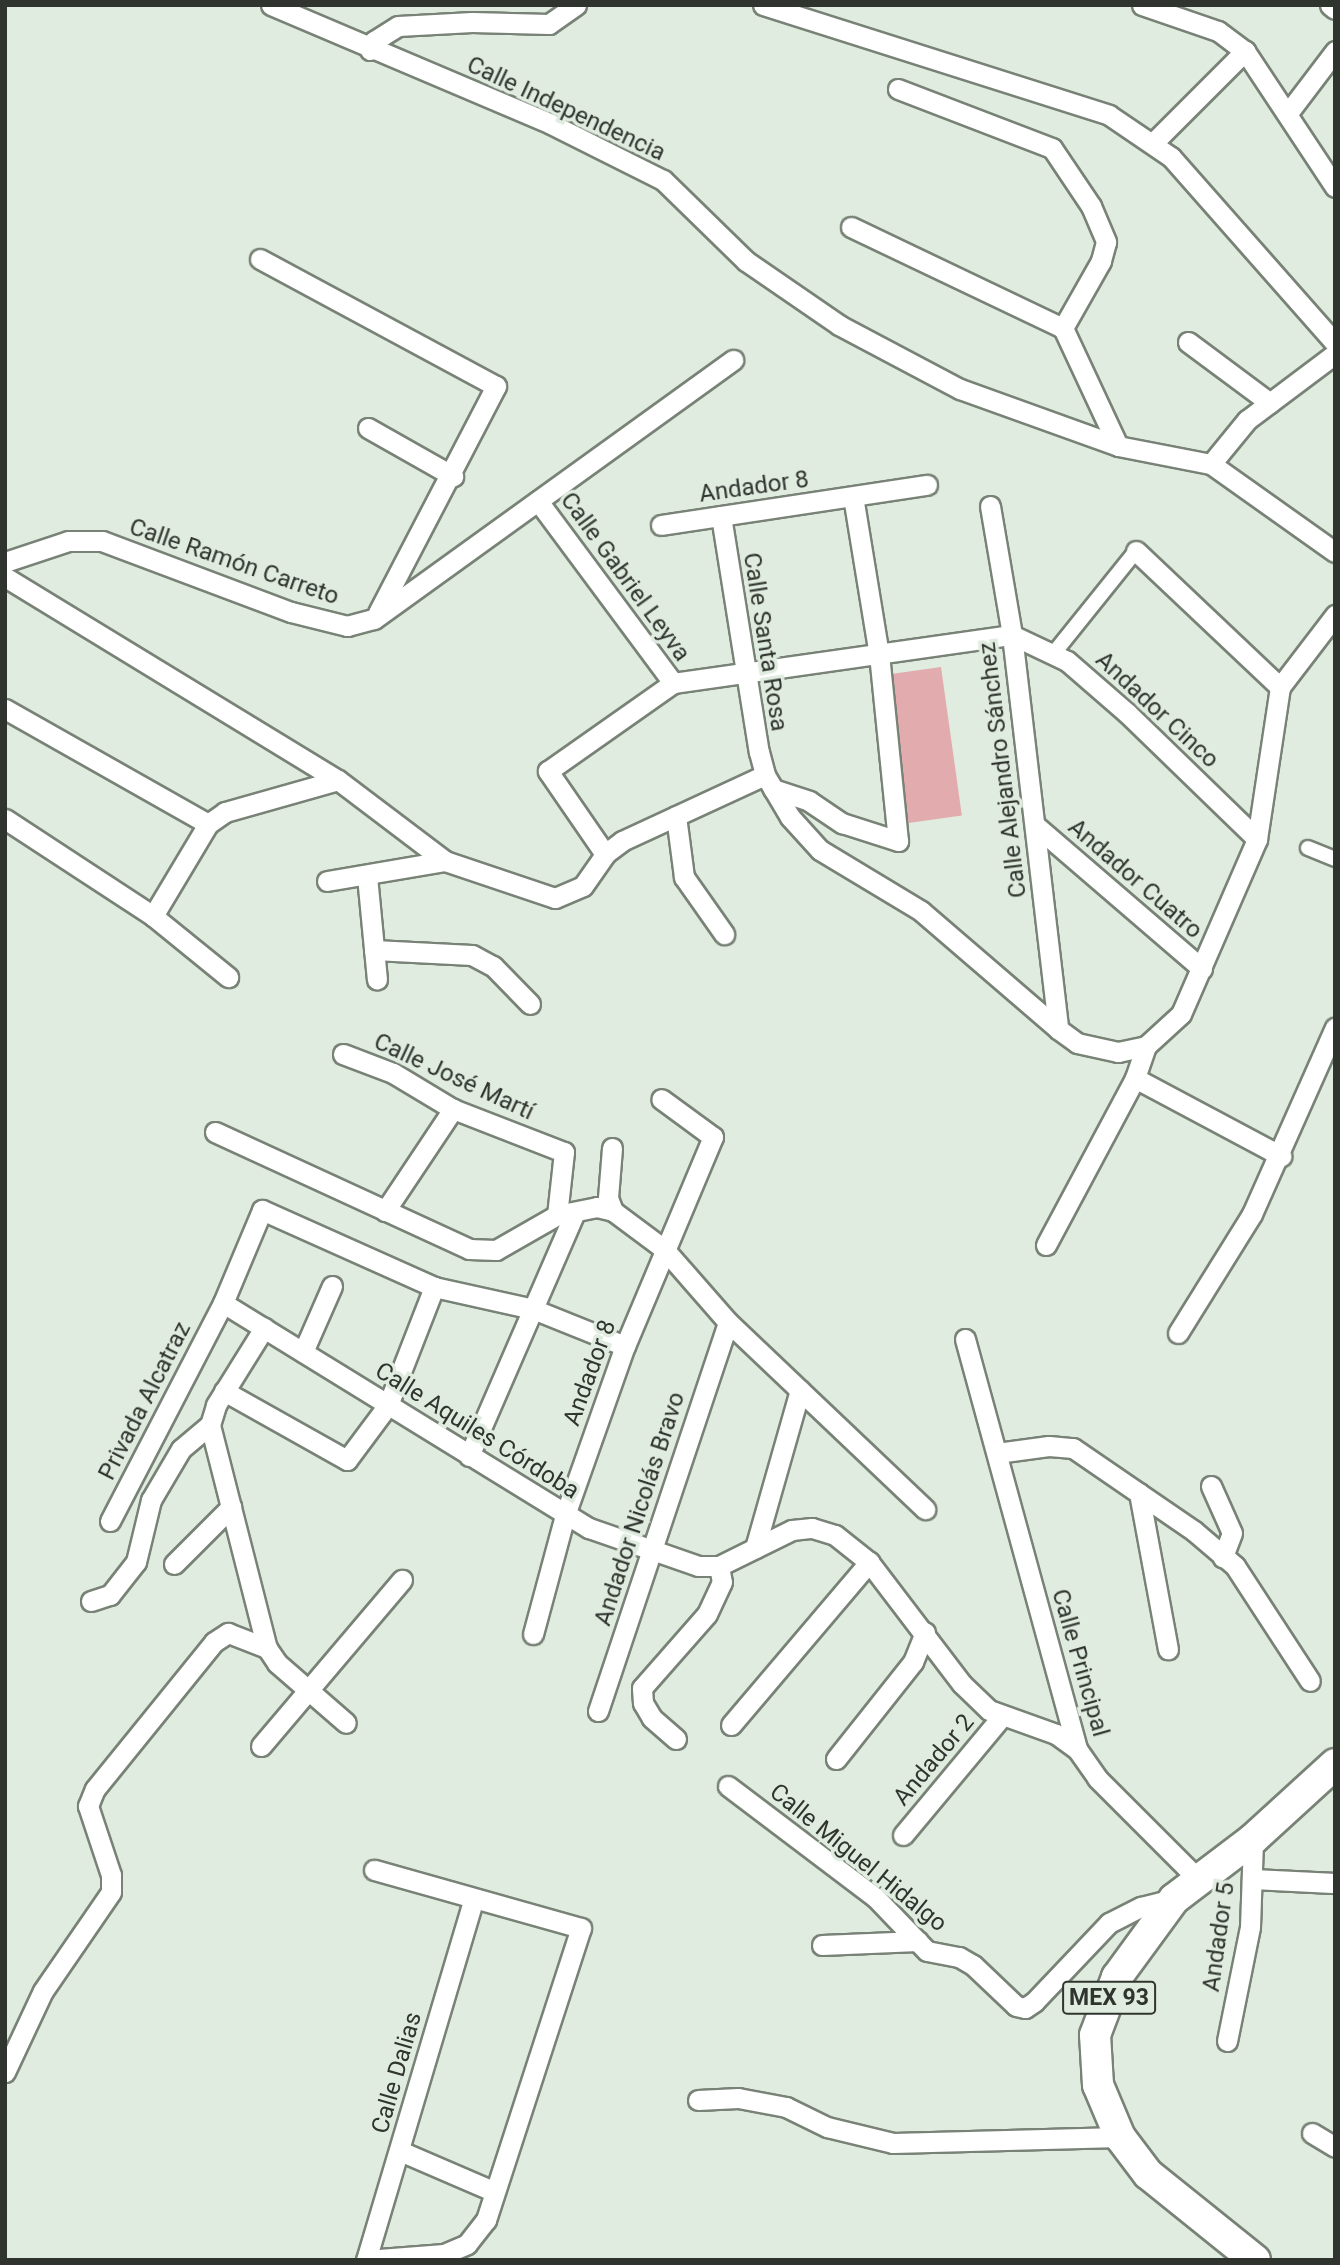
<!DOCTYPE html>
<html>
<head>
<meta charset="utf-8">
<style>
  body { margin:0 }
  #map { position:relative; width:1340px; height:2265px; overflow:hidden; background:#e0ecdf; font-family:Roboto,sans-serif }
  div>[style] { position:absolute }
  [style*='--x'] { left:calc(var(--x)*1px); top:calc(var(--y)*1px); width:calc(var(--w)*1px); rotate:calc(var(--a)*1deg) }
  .green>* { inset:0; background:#e2abae; transform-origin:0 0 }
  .roads { filter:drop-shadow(2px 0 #788276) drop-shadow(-2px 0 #788276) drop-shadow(0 2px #788276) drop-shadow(0 -2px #788276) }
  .pedestrian>* { height:14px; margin:-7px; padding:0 7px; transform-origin:7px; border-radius:7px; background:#fff }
  .minor>* { height:19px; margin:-9.5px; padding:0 9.5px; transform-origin:9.5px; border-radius:9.5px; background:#fff }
  .primary>* { height:30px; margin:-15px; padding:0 15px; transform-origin:15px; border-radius:15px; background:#fff }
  span { translate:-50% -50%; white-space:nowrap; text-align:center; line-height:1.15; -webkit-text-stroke:7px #e0ecdf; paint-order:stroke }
  .shield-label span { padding:2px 5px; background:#e0ecdf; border:2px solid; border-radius:5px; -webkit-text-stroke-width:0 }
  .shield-label { font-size:23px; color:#30342f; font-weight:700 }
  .street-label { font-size:24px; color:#30342f }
  .frame { position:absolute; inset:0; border:7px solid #30342f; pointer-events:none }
</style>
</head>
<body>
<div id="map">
  <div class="green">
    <div style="left:941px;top:667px;width:150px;height:54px;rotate:82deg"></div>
  </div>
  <div class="roads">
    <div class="pedestrian">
      <div style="--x:1054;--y:653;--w:131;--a:-51.2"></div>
      <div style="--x:1308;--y:848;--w:29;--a:22"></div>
    </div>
    <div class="minor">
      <div style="--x:271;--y:5;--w:304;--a:23"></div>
      <div style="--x:551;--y:124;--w:125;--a:26.6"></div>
      <div style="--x:663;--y:180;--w:116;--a:44.3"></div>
      <div style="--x:746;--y:261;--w:113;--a:34.5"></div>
      <div style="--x:839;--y:325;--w:137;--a:27.9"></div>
      <div style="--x:960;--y:389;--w:168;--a:19.8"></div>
      <div style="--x:1118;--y:446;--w:95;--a:11"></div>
      <div style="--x:1211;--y:464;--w:152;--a:35.4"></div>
      <div style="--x:763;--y:5;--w:363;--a:17.6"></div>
      <div style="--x:1109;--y:115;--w:75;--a:34.1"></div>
      <div style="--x:1171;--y:157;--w:248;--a:48.6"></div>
      <div style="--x:1142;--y:5;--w:80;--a:18.9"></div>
      <div style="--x:1218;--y:31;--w:34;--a:37"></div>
      <div style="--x:1245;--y:51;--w:163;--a:56.5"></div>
      <div style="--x:1330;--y:5;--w:6;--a:39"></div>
      <div style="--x:370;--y:50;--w:10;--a:-66"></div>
      <div style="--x:374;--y:41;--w:28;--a:-32"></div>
      <div style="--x:398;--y:26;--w:74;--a:-3.1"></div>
      <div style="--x:472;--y:22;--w:77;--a:1.5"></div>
      <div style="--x:549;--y:24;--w:33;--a:-35"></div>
      <div style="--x:898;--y:89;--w:165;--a:21"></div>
      <div style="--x:1052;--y:148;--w:70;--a:56.1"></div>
      <div style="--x:1091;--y:206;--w:39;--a:67"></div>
      <div style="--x:1106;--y:242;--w:20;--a:105"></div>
      <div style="--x:1101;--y:261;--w:77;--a:119.6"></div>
      <div style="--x:1063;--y:328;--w:130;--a:65"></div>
      <div style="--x:1288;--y:113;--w:78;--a:-52.8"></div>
      <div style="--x:1154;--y:142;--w:129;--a:-45"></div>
      <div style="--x:851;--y:227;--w:235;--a:25.5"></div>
      <div style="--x:260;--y:259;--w:268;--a:28.3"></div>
      <div style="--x:496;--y:386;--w:256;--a:117.5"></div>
      <div style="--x:1188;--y:342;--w:102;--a:36.6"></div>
      <div style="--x:368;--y:428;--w:98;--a:29.5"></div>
      <div style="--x:1211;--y:464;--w:57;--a:-50.7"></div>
      <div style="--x:1247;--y:420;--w:110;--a:-36.9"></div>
      <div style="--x:538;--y:501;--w:227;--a:53.4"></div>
      <div style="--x:990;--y:506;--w:131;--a:80.3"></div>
      <div style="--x:1012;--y:635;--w:397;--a:83.3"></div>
      <div style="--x:721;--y:516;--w:239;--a:80.9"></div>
      <div style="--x:759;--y:752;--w:24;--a:75"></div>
      <div style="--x:765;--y:775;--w:49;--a:59.2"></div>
      <div style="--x:790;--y:817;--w:45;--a:47.7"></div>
      <div style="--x:820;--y:850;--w:118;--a:31.1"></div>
      <div style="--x:921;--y:911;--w:181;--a:40.7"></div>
      <div style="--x:1058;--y:1029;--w:24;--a:36"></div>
      <div style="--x:1077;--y:1043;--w:42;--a:12.4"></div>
      <div style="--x:1118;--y:1052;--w:29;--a:-12"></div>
      <div style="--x:1146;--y:1046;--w:47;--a:-42.4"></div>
      <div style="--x:1181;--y:1014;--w:191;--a:-66.5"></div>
      <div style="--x:1257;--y:839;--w:154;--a:-81.4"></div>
      <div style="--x:1280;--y:687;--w:91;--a:-52.6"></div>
      <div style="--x:661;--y:525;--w:269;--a:-8.6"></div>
      <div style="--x:1136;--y:551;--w:198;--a:43.4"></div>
      <div style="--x:5;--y:562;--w:66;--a:-18.4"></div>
      <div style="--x:68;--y:541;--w:34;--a:0"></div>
      <div style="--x:102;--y:541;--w:202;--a:20.6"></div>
      <div style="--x:291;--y:612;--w:58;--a:14"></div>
      <div style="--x:347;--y:626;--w:28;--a:-15"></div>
      <div style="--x:374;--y:619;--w:443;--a:-35.8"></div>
      <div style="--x:5;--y:577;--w:390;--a:31.4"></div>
      <div style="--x:338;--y:780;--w:134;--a:37.1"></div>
      <div style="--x:445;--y:861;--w:116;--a:18.6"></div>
      <div style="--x:555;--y:898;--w:30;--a:-23"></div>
      <div style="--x:583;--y:886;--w:39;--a:-55"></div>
      <div style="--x:605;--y:854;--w:21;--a:-37"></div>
      <div style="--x:622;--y:841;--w:157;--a:-24.8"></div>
      <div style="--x:5;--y:709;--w:233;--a:29.5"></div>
      <div style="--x:773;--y:789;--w:38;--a:18"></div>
      <div style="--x:809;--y:801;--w:40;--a:34"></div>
      <div style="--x:842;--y:823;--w:59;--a:17.8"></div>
      <div style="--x:898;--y:841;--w:187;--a:-95.8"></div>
      <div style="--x:879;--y:655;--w:160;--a:-99.3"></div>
      <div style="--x:676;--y:816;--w:62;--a:82.5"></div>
      <div style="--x:684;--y:877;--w:70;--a:54.9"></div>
      <div style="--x:5;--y:819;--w:177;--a:33.2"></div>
      <div style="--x:153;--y:916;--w:97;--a:39.1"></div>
      <div style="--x:1036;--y:826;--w:219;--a:40.7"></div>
      <div style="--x:605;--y:854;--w:101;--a:-124.5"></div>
      <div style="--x:548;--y:771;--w:153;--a:-35.1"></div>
      <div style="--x:673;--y:683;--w:342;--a:-8.1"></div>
      <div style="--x:1012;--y:635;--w:61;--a:25.3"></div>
      <div style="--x:1067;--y:661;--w:79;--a:40.9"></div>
      <div style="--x:1127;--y:713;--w:181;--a:44.1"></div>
      <div style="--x:367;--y:876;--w:104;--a:84.5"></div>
      <div style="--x:327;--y:881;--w:120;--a:-9.6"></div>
      <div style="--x:153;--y:916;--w:107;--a:-59.1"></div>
      <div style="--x:208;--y:824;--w:21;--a:-35"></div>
      <div style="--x:225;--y:812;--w:117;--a:-15.8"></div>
      <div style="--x:374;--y:950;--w:98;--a:2.9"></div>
      <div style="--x:472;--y:955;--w:24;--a:28"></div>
      <div style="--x:493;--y:966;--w:53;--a:45.8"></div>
      <div style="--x:343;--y:1054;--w:53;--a:20.8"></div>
      <div style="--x:393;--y:1073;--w:70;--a:31"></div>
      <div style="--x:453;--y:1109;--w:119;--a:21.2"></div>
      <div style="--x:564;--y:1152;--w:63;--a:96.3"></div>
      <div style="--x:1135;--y:1078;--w:166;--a:28.1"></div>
      <div style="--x:215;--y:1132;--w:280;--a:24.7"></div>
      <div style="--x:469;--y:1249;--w:27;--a:2"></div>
      <div style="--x:496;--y:1250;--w:70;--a:-29.8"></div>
      <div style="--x:557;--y:1215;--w:41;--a:-11.3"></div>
      <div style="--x:597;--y:1207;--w:16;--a:14"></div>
      <div style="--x:613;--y:1211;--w:64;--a:36.7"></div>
      <div style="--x:664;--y:1249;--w:97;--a:48.8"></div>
      <div style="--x:728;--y:1322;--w:272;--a:43.5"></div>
      <div style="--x:612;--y:1148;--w:50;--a:94.6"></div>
      <div style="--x:608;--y:1198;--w:14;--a:69"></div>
      <div style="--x:385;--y:1211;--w:123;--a:-56.3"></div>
      <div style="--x:1046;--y:1245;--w:189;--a:-61.9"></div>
      <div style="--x:1135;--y:1078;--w:34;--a:-71"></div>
      <div style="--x:223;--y:1303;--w:430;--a:31.6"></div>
      <div style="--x:589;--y:1528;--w:115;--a:19.2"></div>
      <div style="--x:698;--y:1566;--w:21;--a:0"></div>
      <div style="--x:719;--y:1566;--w:81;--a:-26.3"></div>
      <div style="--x:792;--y:1530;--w:20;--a:-6"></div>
      <div style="--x:812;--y:1528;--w:24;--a:17"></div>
      <div style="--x:835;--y:1535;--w:43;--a:38.5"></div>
      <div style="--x:869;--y:1562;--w:153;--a:52.7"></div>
      <div style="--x:962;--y:1684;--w:37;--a:44"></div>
      <div style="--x:989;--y:1710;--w:71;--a:19.7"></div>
      <div style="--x:1056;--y:1734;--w:26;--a:36"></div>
      <div style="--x:1178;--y:1333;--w:140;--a:-58.1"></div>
      <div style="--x:1252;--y:1214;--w:204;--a:-66"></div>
      <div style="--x:965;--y:1339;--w:425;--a:74.7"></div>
      <div style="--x:1077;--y:1749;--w:35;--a:55"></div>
      <div style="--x:1097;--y:1778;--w:141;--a:45"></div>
      <div style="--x:303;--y:1352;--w:72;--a:-66.3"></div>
      <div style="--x:224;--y:1391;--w:141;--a:29.3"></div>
      <div style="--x:347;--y:1460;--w:69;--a:-53.3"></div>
      <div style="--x:388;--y:1405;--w:127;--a:-68.7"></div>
      <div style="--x:210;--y:1425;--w:230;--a:75.7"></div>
      <div style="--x:267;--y:1648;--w:18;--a:56"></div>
      <div style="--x:277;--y:1663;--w:91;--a:41"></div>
      <div style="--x:997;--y:1453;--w:52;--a:-7.7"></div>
      <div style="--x:1049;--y:1446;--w:24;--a:5"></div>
      <div style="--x:1073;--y:1448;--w:147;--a:34.4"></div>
      <div style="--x:1194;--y:1531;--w:54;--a:40.5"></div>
      <div style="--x:1235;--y:1566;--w:137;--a:56.9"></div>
      <div style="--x:469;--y:1456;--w:263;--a:-66.5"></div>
      <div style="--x:1211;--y:1486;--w:51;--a:65.9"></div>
      <div style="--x:1232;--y:1533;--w:26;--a:111"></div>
      <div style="--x:1139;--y:1493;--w:159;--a:79.5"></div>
      <div style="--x:110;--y:1521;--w:246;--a:-62.6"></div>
      <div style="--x:223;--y:1303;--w:101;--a:-67.2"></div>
      <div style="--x:262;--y:1210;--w:188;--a:24.1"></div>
      <div style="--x:434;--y:1287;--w:101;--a:12.5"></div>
      <div style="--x:533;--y:1309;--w:99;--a:21.9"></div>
      <div style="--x:755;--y:1548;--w:164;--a:-74.1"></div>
      <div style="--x:174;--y:1564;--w:81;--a:-45"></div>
      <div style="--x:91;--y:1601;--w:20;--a:-18"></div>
      <div style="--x:110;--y:1595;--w:42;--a:-51.8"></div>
      <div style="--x:136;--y:1562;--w:64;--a:-76.4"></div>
      <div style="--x:151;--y:1500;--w:59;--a:-59.5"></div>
      <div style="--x:181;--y:1449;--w:38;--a:-40"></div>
      <div style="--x:210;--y:1425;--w:21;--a:-73"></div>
      <div style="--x:216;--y:1405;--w:91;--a:-58.1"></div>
      <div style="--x:533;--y:1634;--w:123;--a:-74.9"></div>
      <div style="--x:565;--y:1515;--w:179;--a:-70.5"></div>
      <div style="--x:625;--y:1346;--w:227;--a:-67.2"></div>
      <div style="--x:713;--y:1137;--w:64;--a:-143.8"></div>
      <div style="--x:598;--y:1711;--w:410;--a:-71.5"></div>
      <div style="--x:731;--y:1725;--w:214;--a:-49.7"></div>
      <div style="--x:676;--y:1739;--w:32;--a:-139"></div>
      <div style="--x:652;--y:1718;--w:17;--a:-121"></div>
      <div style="--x:643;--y:1703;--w:15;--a:-94"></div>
      <div style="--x:642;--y:1688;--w:98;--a:-48.7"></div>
      <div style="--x:707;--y:1614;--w:35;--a:-65"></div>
      <div style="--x:722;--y:1582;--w:16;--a:-101"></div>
      <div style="--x:261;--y:1746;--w:218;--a:-49.7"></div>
      <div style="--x:836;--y:1759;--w:124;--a:-51.6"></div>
      <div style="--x:913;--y:1662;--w:32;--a:-68"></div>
      <div style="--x:728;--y:1786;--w:184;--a:37.1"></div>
      <div style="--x:875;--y:1897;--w:75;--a:46.1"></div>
      <div style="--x:927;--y:1951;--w:33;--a:11"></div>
      <div style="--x:959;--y:1957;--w:16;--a:30"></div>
      <div style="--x:973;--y:1965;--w:59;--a:43.6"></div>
      <div style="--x:1016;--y:2006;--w:9;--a:13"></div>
      <div style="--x:1025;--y:2008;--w:11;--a:-34"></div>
      <div style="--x:1034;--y:2002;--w:109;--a:-46.5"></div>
      <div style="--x:1109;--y:1923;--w:36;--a:-27"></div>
      <div style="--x:1141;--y:1907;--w:34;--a:-14"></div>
      <div style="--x:903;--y:1835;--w:155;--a:-50.2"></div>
      <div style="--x:1252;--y:1879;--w:83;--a:2.8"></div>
      <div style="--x:822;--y:1945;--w:96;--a:-2.4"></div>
      <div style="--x:1227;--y:2041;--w:116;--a:-78.6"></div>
      <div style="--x:1250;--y:1927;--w:88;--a:-88"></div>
      <div style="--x:5;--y:2072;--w:89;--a:-64.9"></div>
      <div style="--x:43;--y:1991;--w:120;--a:-55.5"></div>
      <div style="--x:111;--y:1892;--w:17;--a:-90"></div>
      <div style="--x:111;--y:1875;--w:73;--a:-108.4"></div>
      <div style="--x:88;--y:1806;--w:18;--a:-68"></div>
      <div style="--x:95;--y:1789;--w:189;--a:-51"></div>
      <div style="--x:214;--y:1642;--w:17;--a:-33"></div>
      <div style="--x:228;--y:1633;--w:42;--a:21"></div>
      <div style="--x:698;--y:2100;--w:40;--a:-2.9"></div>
      <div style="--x:738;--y:2098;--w:49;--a:10.6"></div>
      <div style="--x:786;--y:2107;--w:46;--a:26"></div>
      <div style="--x:827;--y:2127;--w:68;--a:13.6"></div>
      <div style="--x:893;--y:2143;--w:227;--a:-1.5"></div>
      <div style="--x:1312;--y:2133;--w:27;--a:31"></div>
      <div style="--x:400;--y:2151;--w:103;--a:23.3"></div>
      <div style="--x:366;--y:2260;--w:78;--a:-4.4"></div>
      <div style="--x:444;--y:2254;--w:25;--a:-23"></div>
      <div style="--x:467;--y:2244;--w:31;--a:-52"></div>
      <div style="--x:486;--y:2220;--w:307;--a:-72"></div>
      <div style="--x:581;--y:1928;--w:215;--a:-164.3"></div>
      <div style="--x:366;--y:2260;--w:375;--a:-73.4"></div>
    </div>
    <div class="primary">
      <div style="--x:1255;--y:2260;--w:137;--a:-141.2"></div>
      <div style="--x:1148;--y:2174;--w:46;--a:-127.1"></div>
      <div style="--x:1120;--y:2137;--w:56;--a:-112.9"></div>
      <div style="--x:1098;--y:2085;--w:50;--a:-93.4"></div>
      <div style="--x:1095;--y:2035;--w:62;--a:-69.2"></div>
      <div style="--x:1117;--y:1977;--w:97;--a:-53.8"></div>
      <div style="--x:1174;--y:1899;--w:99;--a:-37.2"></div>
      <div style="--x:1253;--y:1839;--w:111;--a:-42.4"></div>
    </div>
  </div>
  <div class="shield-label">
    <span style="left:1109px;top:1998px">MEX 93</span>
  </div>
  <div class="street-label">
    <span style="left:566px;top:109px;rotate:25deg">Calle Independencia</span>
    <span style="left:754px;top:487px;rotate:-8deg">Andador 8</span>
    <span style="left:234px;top:562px;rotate:19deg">Calle Ramón Carreto</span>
    <span style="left:625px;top:577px;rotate:54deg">Calle Gabriel Leyva</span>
    <span style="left:765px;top:642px;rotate:81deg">Calle Santa Rosa</span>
    <span style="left:1157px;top:710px;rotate:43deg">Andador Cinco</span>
    <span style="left:1003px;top:770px;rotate:-97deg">Calle Alejandro Sánchez</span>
    <span style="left:1135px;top:879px;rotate:41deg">Andador Cuatro</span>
    <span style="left:454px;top:1077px;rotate:25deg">Calle José Martí</span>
    <span style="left:590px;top:1373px;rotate:-70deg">Andador 8</span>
    <span style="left:145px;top:1401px;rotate:-63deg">Privada Alcatraz</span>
    <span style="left:477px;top:1431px;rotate:32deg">Calle Aquiles Córdoba</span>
    <span style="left:640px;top:1509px;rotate:-72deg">Andador Nicolás Bravo</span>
    <span style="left:1080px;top:1663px;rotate:74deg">Calle Principal</span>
    <span style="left:934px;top:1760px;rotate:-50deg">Andador 2</span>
    <span style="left:858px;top:1858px;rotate:39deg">Calle Miguel Hidalgo</span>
    <span style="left:1219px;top:1937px;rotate:-82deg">Andador 5</span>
    <span style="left:397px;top:2073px;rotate:-74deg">Calle Dalias</span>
  </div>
  <div class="frame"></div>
</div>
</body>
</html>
